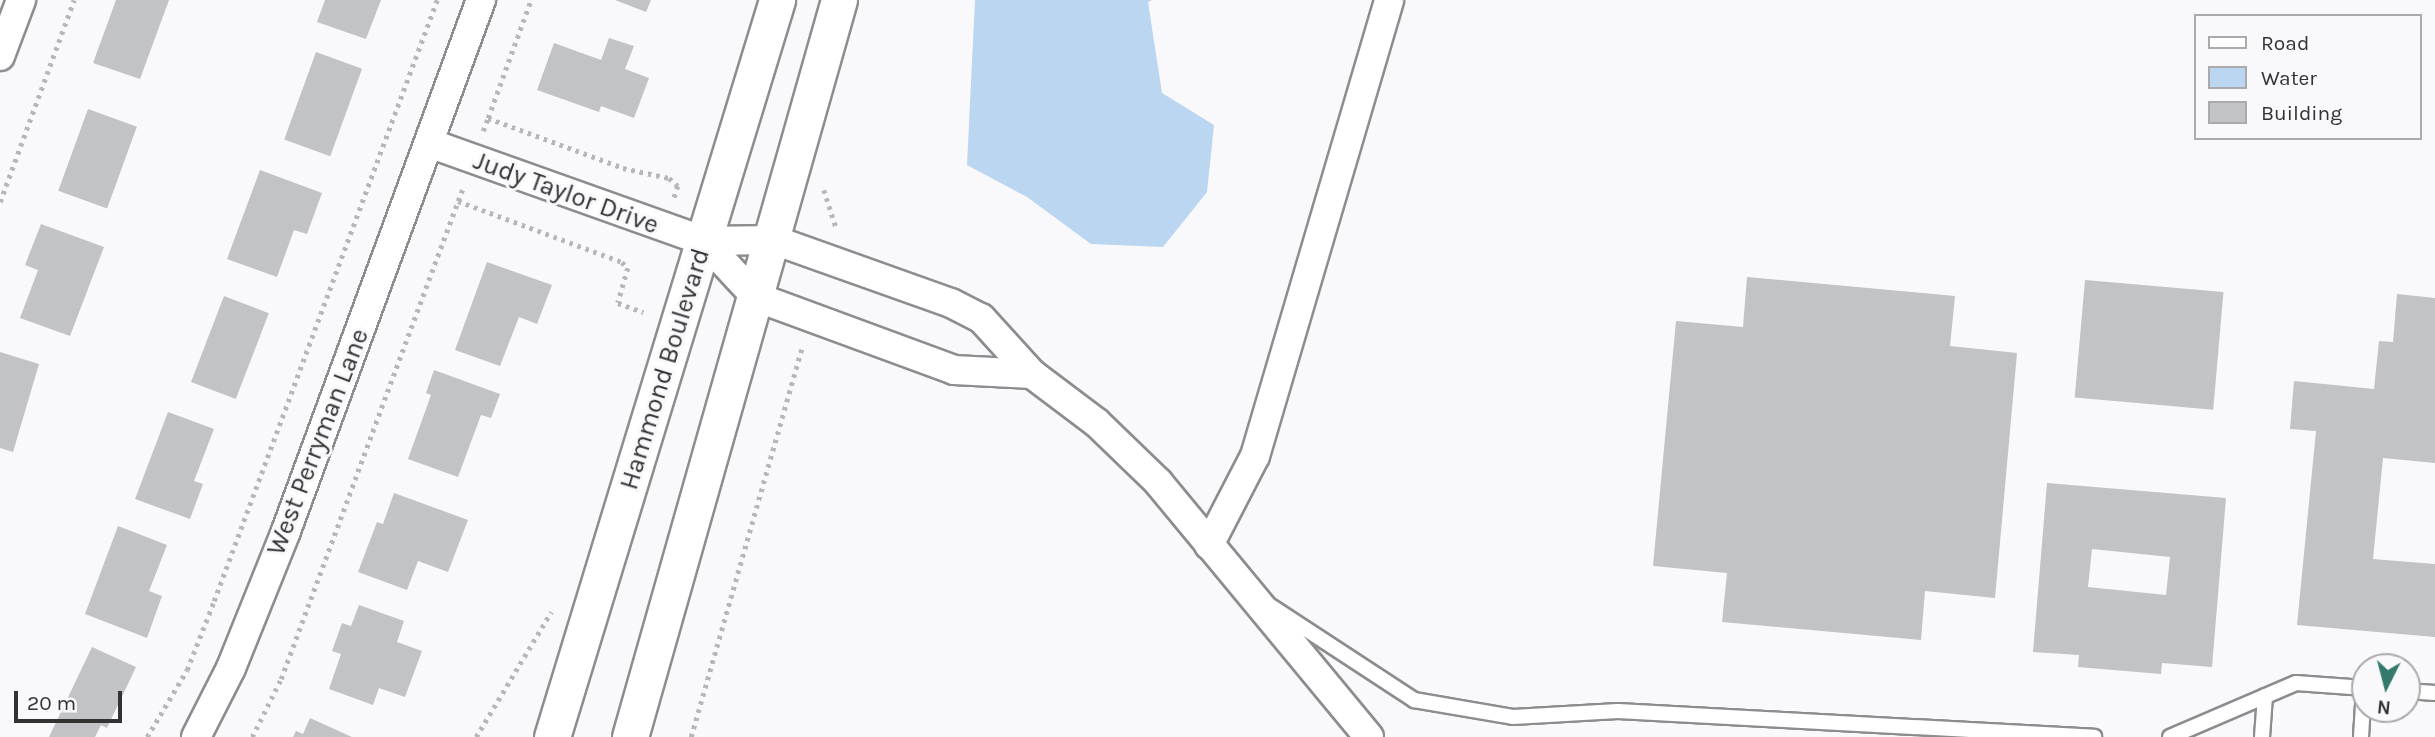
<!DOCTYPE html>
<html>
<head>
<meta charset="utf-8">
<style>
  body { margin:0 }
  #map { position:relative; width:2435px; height:737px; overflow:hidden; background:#f9f8fb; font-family:Karla,sans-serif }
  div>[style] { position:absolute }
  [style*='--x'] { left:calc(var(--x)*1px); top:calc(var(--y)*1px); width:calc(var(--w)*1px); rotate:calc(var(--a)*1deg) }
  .water>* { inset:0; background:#bbd6f1 }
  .building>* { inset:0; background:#c2c3c6; transform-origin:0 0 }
  .path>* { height:4.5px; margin-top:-2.25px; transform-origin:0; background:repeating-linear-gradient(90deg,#b7b7b9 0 3.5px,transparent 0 8.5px) }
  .roads { filter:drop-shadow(2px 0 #8d8d90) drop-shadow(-2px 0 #8d8d90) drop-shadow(0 2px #8d8d90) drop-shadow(0 -2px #8d8d90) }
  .service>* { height:14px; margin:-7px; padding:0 7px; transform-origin:7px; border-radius:7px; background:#fff }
  .minor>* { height:28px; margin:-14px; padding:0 14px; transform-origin:14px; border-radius:14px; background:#fff }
  .tertiary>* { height:35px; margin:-17.5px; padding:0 17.5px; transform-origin:17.5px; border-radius:17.5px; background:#fff }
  span { translate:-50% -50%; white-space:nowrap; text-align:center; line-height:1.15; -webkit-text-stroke:6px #f9f8fb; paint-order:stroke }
  .street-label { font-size:26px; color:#333334 }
  .legend { position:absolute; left:2194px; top:14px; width:228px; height:126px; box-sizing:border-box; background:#f9f8fb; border:2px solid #aaa9ab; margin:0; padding:9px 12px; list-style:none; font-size:21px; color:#333334 }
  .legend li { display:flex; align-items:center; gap:14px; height:35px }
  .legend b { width:35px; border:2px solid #aaa9ab }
  .north { position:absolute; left:2351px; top:653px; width:70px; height:70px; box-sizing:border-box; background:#f9f8fb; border:2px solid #aaa9ab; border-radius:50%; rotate:186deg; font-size:19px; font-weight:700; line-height:28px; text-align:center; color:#333334 }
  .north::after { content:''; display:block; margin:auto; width:24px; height:32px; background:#35796d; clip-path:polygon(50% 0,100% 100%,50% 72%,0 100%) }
  .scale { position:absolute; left:14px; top:691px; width:108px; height:32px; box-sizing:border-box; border:4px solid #333334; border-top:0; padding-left:9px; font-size:21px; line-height:24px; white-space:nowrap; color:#333334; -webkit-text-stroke:5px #f9f8fb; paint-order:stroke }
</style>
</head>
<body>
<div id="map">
  <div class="water">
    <div style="clip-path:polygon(975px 0,1152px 0,1148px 2px,1162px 93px,1214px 125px,1207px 192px,1163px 247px,1091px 244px,1027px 197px,967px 165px)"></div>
  </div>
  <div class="building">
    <div style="clip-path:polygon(116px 0,169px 0,140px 79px,93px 63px)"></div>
    <div style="clip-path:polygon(325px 0,381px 0,366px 39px,317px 22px)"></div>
    <div style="clip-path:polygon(615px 0,651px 0,646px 12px)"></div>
    <div style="clip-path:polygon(609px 38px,634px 46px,625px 69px,649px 78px,634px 118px,601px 106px,599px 112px,537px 90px,554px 43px,601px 60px)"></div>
    <div style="left:316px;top:52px;width:49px;height:93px;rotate:20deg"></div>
    <div style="left:88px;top:109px;width:52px;height:87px;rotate:20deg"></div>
    <div style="clip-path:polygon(260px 170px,322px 193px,307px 234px,294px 230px,277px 277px,227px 259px)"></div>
    <div style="clip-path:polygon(41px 224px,104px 247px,70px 336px,20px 318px,38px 270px,25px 265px)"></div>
    <div style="clip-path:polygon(487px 262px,552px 285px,537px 324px,519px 317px,500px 366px,455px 350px)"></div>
    <div style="clip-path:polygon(1747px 277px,1955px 296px,1950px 346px,2017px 353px,1995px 598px,1925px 591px,1921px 640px,1722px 622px,1727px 573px,1653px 566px,1676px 321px,1743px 327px)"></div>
    <div style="left:2085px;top:280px;width:139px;height:118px;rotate:5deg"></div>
    <div style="clip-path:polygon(2397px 294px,2435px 298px,2435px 463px,2383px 458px,2373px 559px,2435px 564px,2435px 637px,2297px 625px,2316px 431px,2290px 429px,2294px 381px,2374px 389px,2379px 341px,2393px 342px)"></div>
    <div style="left:224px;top:296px;width:48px;height:92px;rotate:21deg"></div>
    <div style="clip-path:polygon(0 352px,39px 364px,13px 452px,0 448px)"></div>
    <div style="clip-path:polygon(434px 370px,500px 394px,491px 418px,481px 415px,458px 477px,408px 459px,431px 395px,426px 393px)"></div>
    <div style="clip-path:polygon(168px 412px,214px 429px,194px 481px,203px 484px,190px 519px,135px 499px)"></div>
    <div style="clip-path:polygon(evenodd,2047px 483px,2226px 498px,2212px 667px,2162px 663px,2161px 674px,2078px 667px,2079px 655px,2033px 652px,2047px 483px,2092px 549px,2170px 557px,2166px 595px,2088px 587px,2092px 549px)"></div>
    <div style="clip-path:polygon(394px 493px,468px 520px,448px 572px,418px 561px,407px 590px,358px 572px,377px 522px,383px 524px)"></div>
    <div style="clip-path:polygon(118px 526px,167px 545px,149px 591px,162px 596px,147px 638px,85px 614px)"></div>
    <div style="clip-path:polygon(359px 605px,404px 621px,397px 642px,422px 651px,405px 697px,379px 688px,373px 705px,329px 689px,341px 654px,332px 651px,342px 623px,351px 626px)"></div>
    <div style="clip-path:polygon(92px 647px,136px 667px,107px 728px,101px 725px,95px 737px,49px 737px)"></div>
    <div style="clip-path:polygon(310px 718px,352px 737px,293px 737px,296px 731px,303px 734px)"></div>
  </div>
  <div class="path">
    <div style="--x:488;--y:118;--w:126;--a:-70"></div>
    <div style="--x:483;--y:131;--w:14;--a:-69"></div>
    <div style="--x:488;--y:118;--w:144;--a:20.3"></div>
    <div style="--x:623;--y:168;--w:47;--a:12.3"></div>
    <div style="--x:669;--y:178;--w:12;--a:42"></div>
    <div style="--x:678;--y:186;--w:13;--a:108"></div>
    <div style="--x:824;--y:190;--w:39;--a:72"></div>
    <div style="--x:458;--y:201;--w:14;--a:-69"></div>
    <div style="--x:0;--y:202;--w:215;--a:-69.9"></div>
    <div style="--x:147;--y:737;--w:78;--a:-59.2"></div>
    <div style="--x:187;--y:670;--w:74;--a:-68.6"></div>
    <div style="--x:214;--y:601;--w:641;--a:-69.64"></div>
    <div style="--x:252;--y:737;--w:65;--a:-63.4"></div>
    <div style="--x:281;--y:679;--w:510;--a:-69.68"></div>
    <div style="--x:458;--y:201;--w:175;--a:20.4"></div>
    <div style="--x:622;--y:262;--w:8;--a:45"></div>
    <div style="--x:628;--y:268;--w:36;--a:106"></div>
    <div style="--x:618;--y:303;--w:27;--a:20"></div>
    <div style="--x:476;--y:737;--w:146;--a:-59"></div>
    <div style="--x:691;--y:737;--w:405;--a:-74.1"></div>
  </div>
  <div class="roads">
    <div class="service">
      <div style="--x:1272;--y:607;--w:170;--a:33.2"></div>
      <div style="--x:1414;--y:700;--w:100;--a:9.7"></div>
      <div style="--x:1513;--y:717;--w:105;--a:-3.3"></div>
      <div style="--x:1618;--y:711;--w:477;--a:3.1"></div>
      <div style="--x:2407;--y:691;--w:28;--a:4"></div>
      <div style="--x:2170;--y:737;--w:137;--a:-23.2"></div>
      <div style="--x:2296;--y:683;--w:69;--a:4.1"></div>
      <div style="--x:2262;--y:737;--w:41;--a:-85.8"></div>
      <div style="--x:2361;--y:737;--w:49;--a:-86.5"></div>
    </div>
    <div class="minor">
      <div style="--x:0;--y:56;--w:60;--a:-69.4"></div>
      <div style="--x:429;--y:143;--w:292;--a:19.6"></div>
      <div style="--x:704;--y:241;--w:70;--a:-0.8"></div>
      <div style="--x:774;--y:240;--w:188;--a:19.6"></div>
      <div style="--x:951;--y:303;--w:34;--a:27"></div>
      <div style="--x:981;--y:318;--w:76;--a:47.7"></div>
      <div style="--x:1032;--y:374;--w:81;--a:37"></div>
      <div style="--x:1097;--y:423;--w:85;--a:44"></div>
      <div style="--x:1158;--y:482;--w:331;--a:50.4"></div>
      <div style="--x:704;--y:241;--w:76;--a:47.1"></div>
      <div style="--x:756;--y:297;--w:211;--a:20.2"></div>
      <div style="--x:954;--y:370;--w:78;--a:2.9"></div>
      <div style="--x:1209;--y:545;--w:100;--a:-62.7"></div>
      <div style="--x:1255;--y:456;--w:475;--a:-73.6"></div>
      <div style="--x:196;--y:737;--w:77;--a:-63.1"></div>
      <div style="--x:231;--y:668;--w:148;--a:-68.1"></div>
      <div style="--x:286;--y:531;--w:566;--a:-69.84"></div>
    </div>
    <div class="tertiary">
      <div style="--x:552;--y:737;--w:771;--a:-73.02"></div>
      <div style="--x:630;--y:737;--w:766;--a:-74.17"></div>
    </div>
  </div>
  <div class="street-label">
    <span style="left:566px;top:193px;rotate:20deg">Judy Taylor Drive</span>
    <span style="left:665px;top:369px;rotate:-73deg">Hammond Boulevard</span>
    <span style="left:318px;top:442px;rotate:-69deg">West Perryman Lane</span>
  </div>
  <ul class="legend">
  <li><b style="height:9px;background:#fff"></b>Road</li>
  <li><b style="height:19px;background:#bbd6f1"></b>Water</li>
  <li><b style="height:19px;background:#c2c3c6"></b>Building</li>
  </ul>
  <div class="north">N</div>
  <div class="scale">20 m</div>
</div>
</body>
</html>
